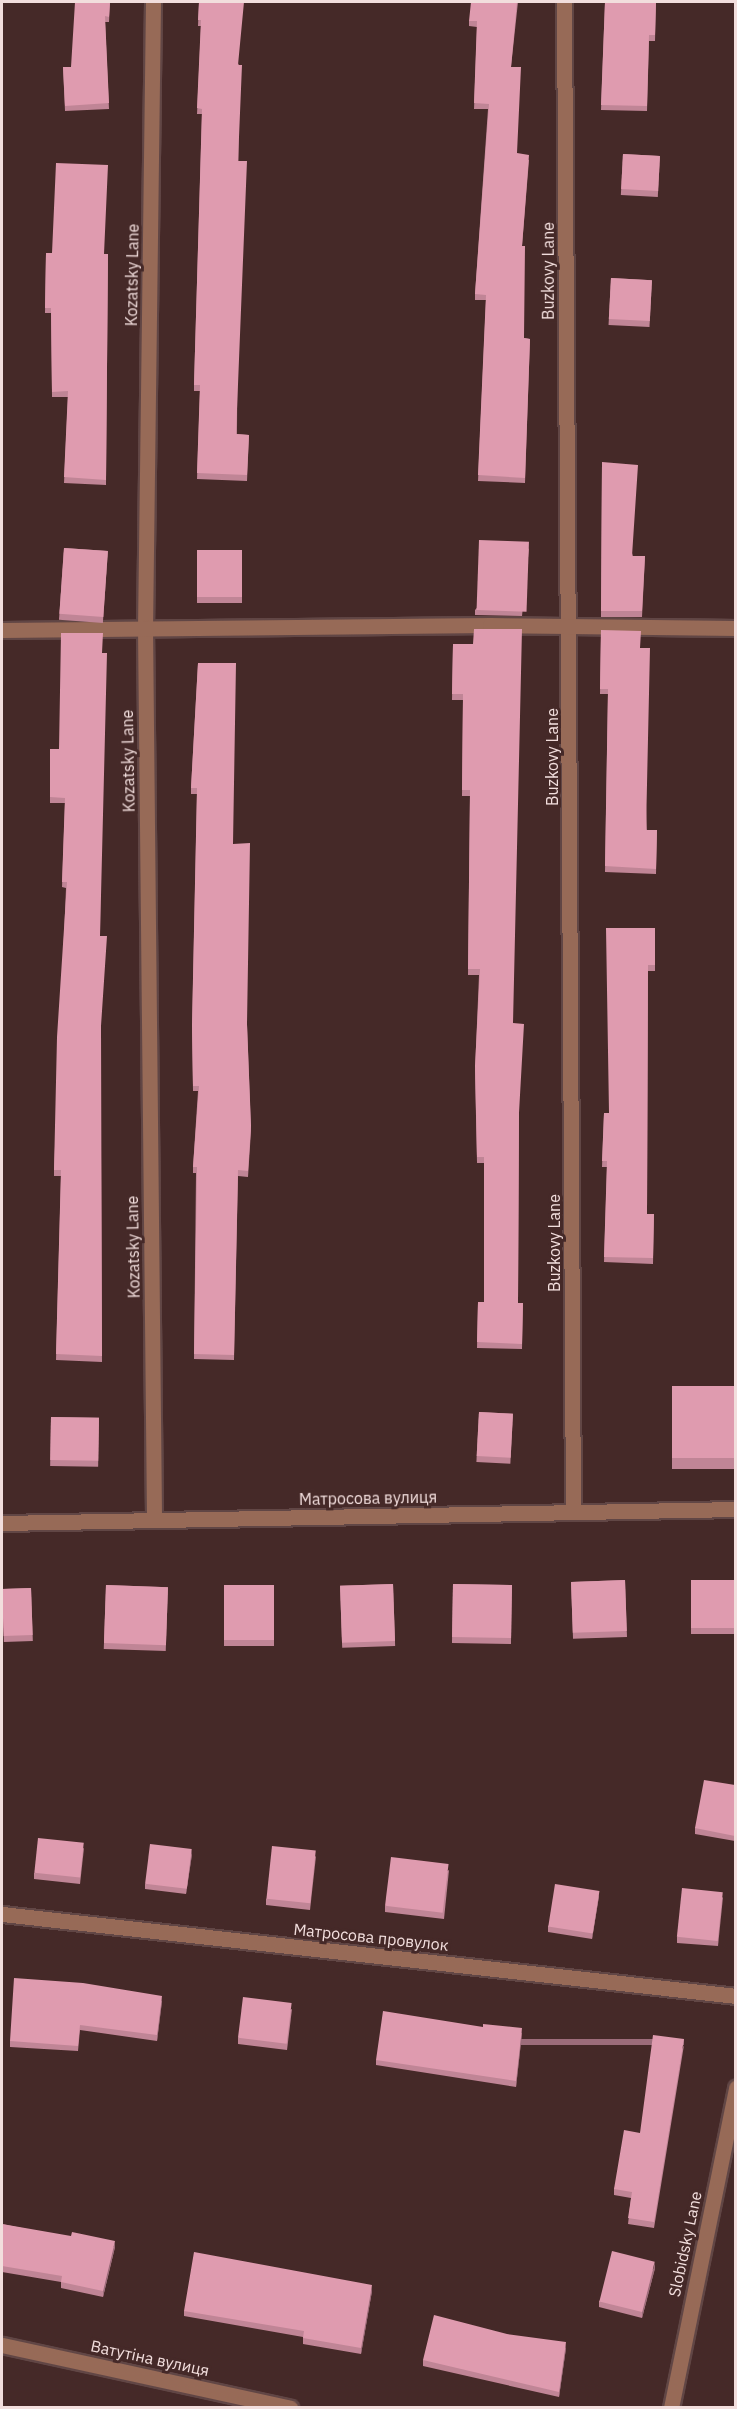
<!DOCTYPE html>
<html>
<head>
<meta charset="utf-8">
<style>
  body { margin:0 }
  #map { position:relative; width:737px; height:2409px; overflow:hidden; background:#452928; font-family:"IBM Plex Sans",sans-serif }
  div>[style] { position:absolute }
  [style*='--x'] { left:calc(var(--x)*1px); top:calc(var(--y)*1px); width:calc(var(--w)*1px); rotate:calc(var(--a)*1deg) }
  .roads { filter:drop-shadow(2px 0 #614645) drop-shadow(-2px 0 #614645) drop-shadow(0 2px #614645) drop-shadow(0 -2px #614645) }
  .minor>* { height:15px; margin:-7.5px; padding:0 7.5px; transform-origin:7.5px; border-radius:7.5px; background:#976a57 }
  .wall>* { inset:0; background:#c08596; transform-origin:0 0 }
  .shaded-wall>* { inset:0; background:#9c6c7a; transform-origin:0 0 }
  .building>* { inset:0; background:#df9baf; transform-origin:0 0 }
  span { translate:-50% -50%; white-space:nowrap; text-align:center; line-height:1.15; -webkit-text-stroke:6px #452928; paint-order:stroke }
  .street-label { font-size:16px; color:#f2dedd }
  .frame { position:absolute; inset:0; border:3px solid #f2dedd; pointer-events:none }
</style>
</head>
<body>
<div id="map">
  <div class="roads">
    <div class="minor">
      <div style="--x:153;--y:2;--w:625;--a:90.73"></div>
      <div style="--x:145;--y:627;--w:893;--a:89.42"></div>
      <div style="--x:564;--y:2;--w:1510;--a:89.66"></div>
      <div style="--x:2;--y:630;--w:488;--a:-0.6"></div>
      <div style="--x:490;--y:625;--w:246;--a:0.7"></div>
      <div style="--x:2;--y:1523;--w:734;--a:-1.09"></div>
      <div style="--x:2;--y:1914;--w:739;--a:6.37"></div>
      <div style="--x:2;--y:2345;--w:295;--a:12.3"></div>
      <div style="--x:671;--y:2408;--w:327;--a:-78.5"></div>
    </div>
  </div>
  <div class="wall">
    <div style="clip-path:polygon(110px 2px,109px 22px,105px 22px,109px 109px,65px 111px,63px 67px,71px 67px)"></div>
    <div style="clip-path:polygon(199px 2px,239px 65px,237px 434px,249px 435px,247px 481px,197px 479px,200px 391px,194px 391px,194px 385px,202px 114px,197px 114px,201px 26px,198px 26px)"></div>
    <div style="clip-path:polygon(518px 2px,511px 67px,517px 154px,529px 160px,522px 246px,524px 338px,530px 339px,525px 483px,478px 481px,486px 300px,475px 300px,475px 294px,488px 109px,474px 109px,477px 27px,469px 26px,469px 21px)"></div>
    <div style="clip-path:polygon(605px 2px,656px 2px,655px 41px,649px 41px,647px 111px,601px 110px)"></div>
    <div style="left:623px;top:154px;width:37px;height:41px;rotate:3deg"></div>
    <div style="clip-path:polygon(46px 253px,108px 254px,106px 485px,64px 483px,68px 397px,52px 397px,51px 313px,45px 313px)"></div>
    <div style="left:611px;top:278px;width:41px;height:47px;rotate:3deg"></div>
    <div style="clip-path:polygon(602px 462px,633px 556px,645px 556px,642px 617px,601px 617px)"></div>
    <div style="left:64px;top:548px;width:44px;height:72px;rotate:4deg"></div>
    <div style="clip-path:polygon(529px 548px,522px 616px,475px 615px,475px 610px)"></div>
    <div style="left:197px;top:550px;width:45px;height:53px"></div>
    <div style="clip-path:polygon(601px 630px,640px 648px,647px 830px,657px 830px,656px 874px,605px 872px,608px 694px,600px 694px)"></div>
    <div style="clip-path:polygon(453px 644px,473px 644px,513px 1023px,519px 1119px,518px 1303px,523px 1303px,522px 1349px,477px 1348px,478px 1302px,484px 1302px,484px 1163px,477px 1163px,475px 1071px,479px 975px,468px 975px,470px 796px,462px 796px,463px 700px,452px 700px)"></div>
    <div style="clip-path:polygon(102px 653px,100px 936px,102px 1362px,56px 1360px,61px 1176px,54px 1176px,54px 1170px,66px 888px,62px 887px,65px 803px,50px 803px,50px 749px,59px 749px)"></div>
    <div style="clip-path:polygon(198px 663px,233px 844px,247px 1025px,251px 1131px,248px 1177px,238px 1176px,234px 1360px,194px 1359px,196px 1173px,193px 1173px,193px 1167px,198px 1091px,193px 1091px,192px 1031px,197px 794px,191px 794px,191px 788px)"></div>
    <div style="clip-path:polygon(655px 928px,655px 971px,648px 971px,647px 1214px,654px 1214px,653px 1264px,604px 1262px,607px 1167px,602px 1167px,604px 1113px,609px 1113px)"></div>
    <div style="left:672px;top:1386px;width:63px;height:83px"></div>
    <div style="left:479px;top:1412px;width:34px;height:50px;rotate:3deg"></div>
    <div style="left:51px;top:1417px;width:48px;height:49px;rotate:1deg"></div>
    <div style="left:625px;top:1580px;width:57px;height:54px;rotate:88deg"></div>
    <div style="left:735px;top:1580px;width:54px;height:44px;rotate:90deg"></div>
    <div style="left:393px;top:1584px;width:62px;height:53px;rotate:88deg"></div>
    <div style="left:453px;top:1584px;width:59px;height:59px;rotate:1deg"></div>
    <div style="left:106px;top:1585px;width:62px;height:64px;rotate:2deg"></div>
    <div style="left:224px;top:1585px;width:50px;height:61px"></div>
    <div style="left:31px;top:1588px;width:53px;height:29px;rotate:88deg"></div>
    <div style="clip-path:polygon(735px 1785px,735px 1841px,695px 1834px,695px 1828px)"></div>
    <div style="clip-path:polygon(84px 1848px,80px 1884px,34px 1879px,34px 1873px)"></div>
    <div style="clip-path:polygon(192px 1854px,186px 1894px,145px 1889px,145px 1884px)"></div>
    <div style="clip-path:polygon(316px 1856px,310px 1910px,266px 1905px,266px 1899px)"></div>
    <div style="clip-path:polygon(449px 1870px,444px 1919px,385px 1912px,385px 1906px)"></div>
    <div style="clip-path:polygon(599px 1896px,592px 1939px,548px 1932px,548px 1926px)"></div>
    <div style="clip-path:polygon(723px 1897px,718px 1946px,677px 1943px,677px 1937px)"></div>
    <div style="clip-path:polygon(162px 2001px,157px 2041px,80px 2030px,78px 2051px,10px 2047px,10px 2041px)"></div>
    <div style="clip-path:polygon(292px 2009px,287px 2050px,238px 2044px,238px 2038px)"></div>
    <div style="clip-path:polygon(522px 2033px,516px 2087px,376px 2065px,376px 2060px)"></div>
    <div style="clip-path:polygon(684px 2045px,654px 2228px,628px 2224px,631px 2198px,614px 2195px,614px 2189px,640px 2133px)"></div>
    <div style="clip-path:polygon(2px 2224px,115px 2247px,103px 2297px,61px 2288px,61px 2282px,2px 2272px)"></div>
    <div style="clip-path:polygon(655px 2268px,642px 2318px,599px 2307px,599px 2301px)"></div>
    <div style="clip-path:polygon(372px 2291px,361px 2354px,303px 2344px,303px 2337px,184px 2316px,184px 2311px)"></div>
    <div style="clip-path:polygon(566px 2348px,559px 2397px,423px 2366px,423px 2360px)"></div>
  </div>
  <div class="shaded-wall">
    <div style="clip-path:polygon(192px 1849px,192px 1854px,186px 1894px,186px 1889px)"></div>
    <div style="clip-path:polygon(599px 1891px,599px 1896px,592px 1939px,592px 1933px)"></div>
    <div style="clip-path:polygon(162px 1996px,162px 2001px,157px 2041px,157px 2035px)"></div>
    <div style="clip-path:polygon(522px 2028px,522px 2033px,516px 2087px,516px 2081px)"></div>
    <div style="left:684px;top:2039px;width:6px;height:185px;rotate:90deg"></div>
    <div style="clip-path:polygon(115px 2241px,115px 2247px,103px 2297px,103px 2291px)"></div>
    <div style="clip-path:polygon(655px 2262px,655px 2268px,642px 2318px,642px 2312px)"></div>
    <div style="clip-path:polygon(372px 2285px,372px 2291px,361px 2354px,361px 2348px)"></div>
    <div style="clip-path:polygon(566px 2342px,566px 2348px,559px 2397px,559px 2392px)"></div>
  </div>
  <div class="building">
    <div style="clip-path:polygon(75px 2px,110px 2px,109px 17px,105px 16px,109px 103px,65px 106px,63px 67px,71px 67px)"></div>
    <div style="clip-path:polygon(199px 2px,244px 2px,238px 65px,242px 65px,238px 161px,247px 161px,236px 434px,249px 435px,247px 475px,197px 473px,200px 385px,194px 385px,202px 109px,197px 108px,201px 20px,198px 20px)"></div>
    <div style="clip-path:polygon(471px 2px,517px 2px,511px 67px,521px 67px,517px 153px,529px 155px,522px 246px,525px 246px,524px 338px,530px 339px,525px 478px,478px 475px,486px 295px,475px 294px,489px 104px,474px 103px,477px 21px,469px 21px)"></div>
    <div style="clip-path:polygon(605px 2px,656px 2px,655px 35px,649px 35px,647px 106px,601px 105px)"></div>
    <div style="left:623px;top:154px;width:37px;height:35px;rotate:3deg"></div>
    <div style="clip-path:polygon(56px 163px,108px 165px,104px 254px,108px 254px,106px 480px,64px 477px,68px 391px,52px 392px,51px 308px,45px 308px,46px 253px,52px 253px)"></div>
    <div style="left:611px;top:278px;width:41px;height:41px;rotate:3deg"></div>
    <div style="clip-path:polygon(602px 462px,638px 465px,632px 556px,645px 556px,642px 611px,601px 611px)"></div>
    <div style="left:479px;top:540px;width:50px;height:70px;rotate:2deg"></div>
    <div style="left:64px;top:548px;width:44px;height:66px;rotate:4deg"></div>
    <div style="left:197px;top:550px;width:45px;height:47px"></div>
    <div style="clip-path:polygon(474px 629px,522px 629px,513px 1023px,524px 1024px,519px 1113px,518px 1303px,523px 1303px,522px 1344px,477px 1342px,478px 1302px,484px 1302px,484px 1157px,477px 1157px,475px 1066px,480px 969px,468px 969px,470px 790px,462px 790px,463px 694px,452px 694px,453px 644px,473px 644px)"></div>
    <div style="clip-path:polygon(601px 630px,641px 631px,640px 648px,650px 648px,646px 830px,657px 830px,656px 869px,605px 866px,608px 689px,600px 689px)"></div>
    <div style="clip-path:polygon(61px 633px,103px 633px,102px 653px,107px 653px,100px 936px,107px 936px,101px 1026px,102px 1356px,56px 1354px,61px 1170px,54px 1170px,57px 1037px,67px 882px,62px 882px,65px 798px,50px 797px,50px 749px,59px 749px)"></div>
    <div style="clip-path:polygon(198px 663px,236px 663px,233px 844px,250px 843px,247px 1024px,251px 1126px,248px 1171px,238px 1170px,234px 1355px,194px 1354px,197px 1167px,193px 1167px,199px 1086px,193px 1086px,192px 1025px,197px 788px,191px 788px)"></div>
    <div style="clip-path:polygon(606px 928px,655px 928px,655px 965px,648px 965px,647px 1214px,654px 1214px,653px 1258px,604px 1257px,607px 1161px,602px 1161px,604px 1113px,609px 1113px)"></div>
    <div style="left:672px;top:1386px;width:63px;height:72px"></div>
    <div style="left:479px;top:1412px;width:34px;height:44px;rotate:3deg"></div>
    <div style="left:51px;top:1417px;width:48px;height:43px;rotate:1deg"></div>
    <div style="left:625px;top:1580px;width:51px;height:54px;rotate:88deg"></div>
    <div style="left:735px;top:1580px;width:48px;height:44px;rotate:90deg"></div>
    <div style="left:393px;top:1584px;width:57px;height:53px;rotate:88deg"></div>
    <div style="left:453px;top:1584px;width:59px;height:53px;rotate:1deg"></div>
    <div style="left:106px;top:1585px;width:62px;height:58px;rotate:2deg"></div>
    <div style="left:224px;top:1585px;width:50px;height:55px"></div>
    <div style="left:31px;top:1588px;width:47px;height:29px;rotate:88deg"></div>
    <div style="clip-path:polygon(704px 1780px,735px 1785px,735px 1836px,695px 1828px)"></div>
    <div style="left:38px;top:1838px;width:46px;height:35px;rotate:6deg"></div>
    <div style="left:150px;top:1844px;width:42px;height:40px;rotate:7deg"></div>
    <div style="left:272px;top:1846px;width:44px;height:53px;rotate:6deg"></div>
    <div style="left:391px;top:1857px;width:58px;height:49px;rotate:7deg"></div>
    <div style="left:555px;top:1884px;width:45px;height:43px;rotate:9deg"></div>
    <div style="left:682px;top:1888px;width:41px;height:49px;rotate:6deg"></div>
    <div style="clip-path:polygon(14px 1978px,83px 1983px,162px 1996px,157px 2035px,80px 2025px,78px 2046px,10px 2041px)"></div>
    <div style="left:243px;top:1997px;width:49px;height:41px;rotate:7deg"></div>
    <div style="clip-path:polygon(383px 2011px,483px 2027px,483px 2024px,522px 2028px,516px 2081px,376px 2060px)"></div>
    <div style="clip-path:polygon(653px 2035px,684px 2039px,654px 2222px,628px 2218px,632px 2192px,614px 2189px,624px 2130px,640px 2133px)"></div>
    <div style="clip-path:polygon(2px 2224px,71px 2236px,72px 2232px,115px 2241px,103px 2291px,61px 2282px,62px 2276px,2px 2266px)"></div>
    <div style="left:612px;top:2251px;width:44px;height:52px;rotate:14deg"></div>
    <div style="clip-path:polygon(194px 2252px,372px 2285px,361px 2348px,303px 2338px,304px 2331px,184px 2311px)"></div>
    <div style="clip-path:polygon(434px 2315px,507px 2334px,566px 2342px,559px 2392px,423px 2360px)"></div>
  </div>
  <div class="street-label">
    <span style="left:548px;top:271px;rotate:-90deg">Buzkovy Lane</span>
    <span style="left:132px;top:275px;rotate:-89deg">Kozatsky Lane</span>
    <span style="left:552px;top:757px;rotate:-90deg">Buzkovy Lane</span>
    <span style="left:128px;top:761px;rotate:-91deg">Kozatsky Lane</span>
    <span style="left:554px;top:1243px;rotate:-90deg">Buzkovy Lane</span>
    <span style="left:133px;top:1247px;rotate:-91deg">Kozatsky Lane</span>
    <span style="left:368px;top:1498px;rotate:-1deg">Матросова вулиця</span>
    <span style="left:371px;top:1937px;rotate:6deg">Матросова провулок</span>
    <span style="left:685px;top:2244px;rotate:-78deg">Slobidsky Lane</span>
    <span style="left:150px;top:2358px;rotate:12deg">Ватутіна вулиця</span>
  </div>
  <div class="frame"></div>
</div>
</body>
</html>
